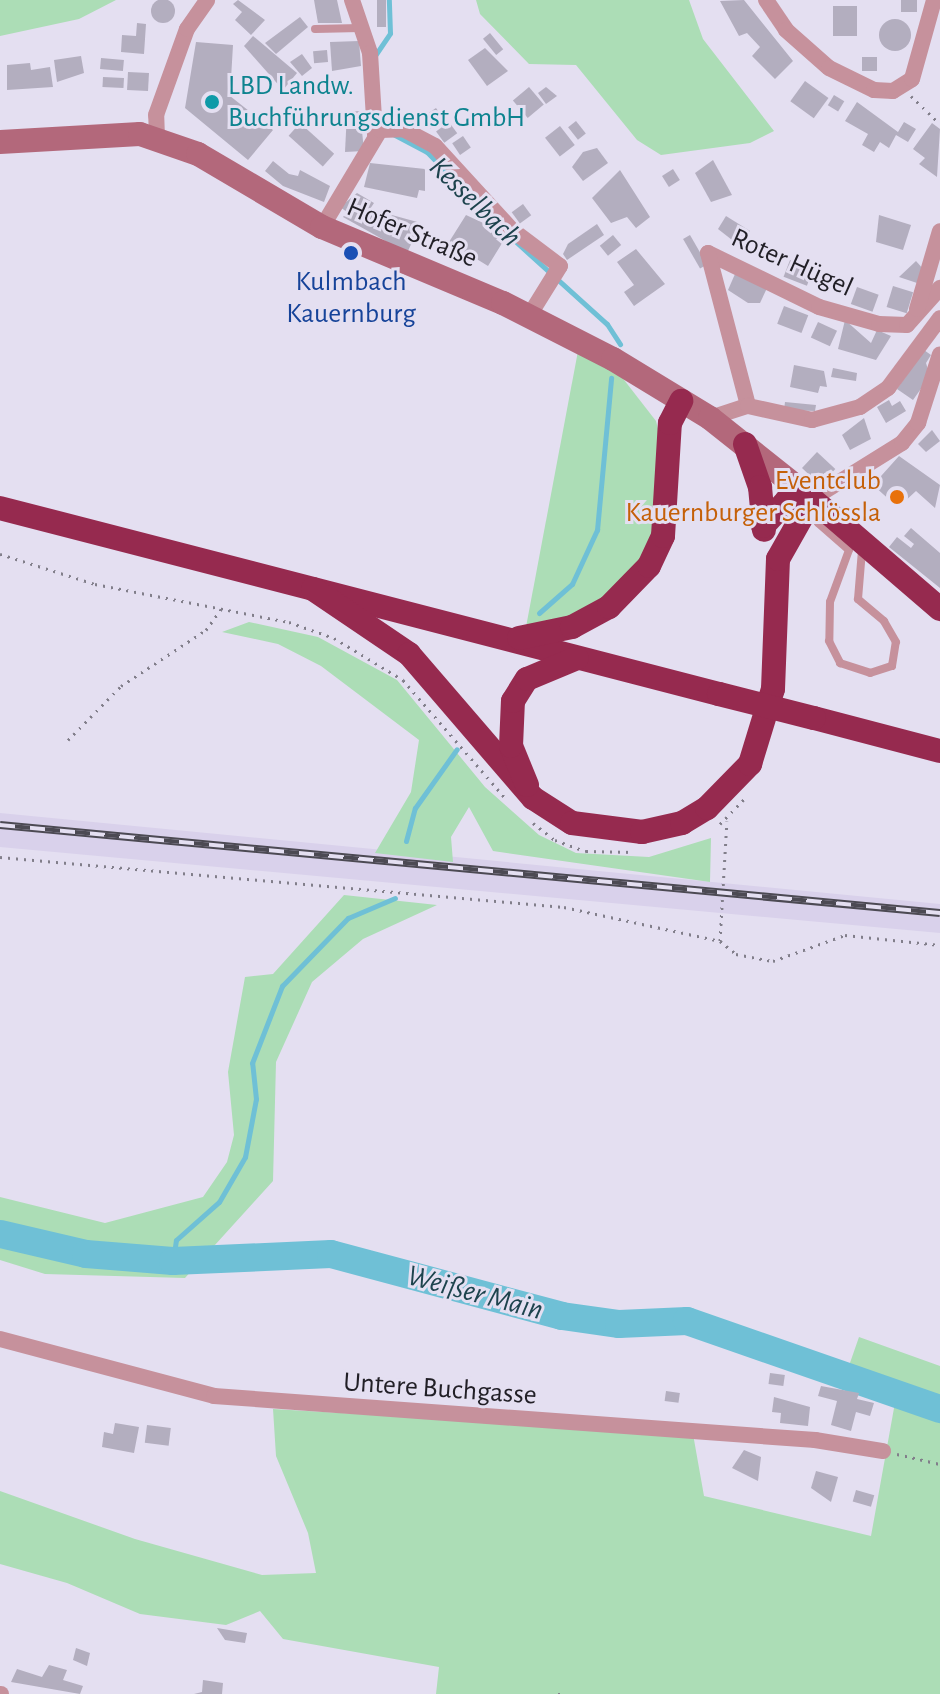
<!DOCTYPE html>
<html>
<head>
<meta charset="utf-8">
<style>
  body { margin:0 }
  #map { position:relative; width:940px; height:1694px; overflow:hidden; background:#e4dff1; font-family:"Alegreya Sans",sans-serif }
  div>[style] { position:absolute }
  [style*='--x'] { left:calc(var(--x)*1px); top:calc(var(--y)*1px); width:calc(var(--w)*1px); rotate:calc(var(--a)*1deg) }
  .built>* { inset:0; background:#d9d1eb }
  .green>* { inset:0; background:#acddb6 }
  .stream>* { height:5px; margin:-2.5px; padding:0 2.5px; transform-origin:2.5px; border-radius:2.5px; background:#6fc0d6 }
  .river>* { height:28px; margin:-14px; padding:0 14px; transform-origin:14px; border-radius:14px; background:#6fc0d6 }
  .building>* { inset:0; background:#b3aebf; transform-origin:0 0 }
  .round { border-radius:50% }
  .path>* { height:3px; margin-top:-1.5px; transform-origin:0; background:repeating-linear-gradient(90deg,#817e8a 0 2px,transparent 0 8px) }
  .lane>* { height:8px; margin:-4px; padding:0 4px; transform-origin:4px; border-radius:4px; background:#c6919c }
  .street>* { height:16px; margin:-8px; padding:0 8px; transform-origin:8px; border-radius:8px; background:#c6919c }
  .secondary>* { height:24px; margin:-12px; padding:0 12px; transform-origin:12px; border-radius:12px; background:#b3687b }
  .highway>* { height:24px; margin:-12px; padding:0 12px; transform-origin:12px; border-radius:12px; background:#962a4f }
  .rail>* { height:8px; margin-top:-4px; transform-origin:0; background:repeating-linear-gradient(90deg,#e4dff1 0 15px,#4c4a53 0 30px); box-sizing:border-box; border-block:2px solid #4c4a53 }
  .highway-bridge>* { height:24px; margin:-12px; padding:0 12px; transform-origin:12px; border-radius:12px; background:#962a4f }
  .dots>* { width:22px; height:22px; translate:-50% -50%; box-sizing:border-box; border:4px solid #e4dff1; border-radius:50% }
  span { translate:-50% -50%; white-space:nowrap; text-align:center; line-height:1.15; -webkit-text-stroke:6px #e4dff1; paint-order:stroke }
  .culture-label { font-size:28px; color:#0d838f }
  .left { translate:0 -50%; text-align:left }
  .street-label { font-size:28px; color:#211f26 }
  .transit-label { font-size:28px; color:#164399 }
  .food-label { font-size:28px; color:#c56008 }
  .right { translate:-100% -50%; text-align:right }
  .water-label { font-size:30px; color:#1d434d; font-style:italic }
</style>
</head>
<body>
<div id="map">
  <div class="built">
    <div style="clip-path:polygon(0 813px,940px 904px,940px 933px,0 847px)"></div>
  </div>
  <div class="green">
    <div style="clip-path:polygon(0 0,116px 0,79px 19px,0 36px)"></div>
    <div style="clip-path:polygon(476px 0,689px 0,703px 39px,774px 131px,750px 143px,661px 155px,637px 140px,576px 65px,529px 64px,480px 14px)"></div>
    <div style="clip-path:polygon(578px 351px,621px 376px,656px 421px,663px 448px,658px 526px,644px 557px,616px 593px,582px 613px,526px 627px)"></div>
    <div style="clip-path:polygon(249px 622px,318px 637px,397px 680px,485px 787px,539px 835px,576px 853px,649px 857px,711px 838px,710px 882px,493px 851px,469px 807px,451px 837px,453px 862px,375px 853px,411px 792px,419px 740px,321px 666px,278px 644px,222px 632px)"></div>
    <div style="clip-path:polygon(344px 895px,437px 905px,363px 939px,312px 982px,276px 1062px,273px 1181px,185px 1278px,45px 1274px,0 1260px,0 1197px,105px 1223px,203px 1197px,227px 1162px,234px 1135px,228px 1072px,245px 977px,273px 974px)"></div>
    <div style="clip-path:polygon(859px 1337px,940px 1366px,940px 1694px,436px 1694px,439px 1667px,283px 1639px,260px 1611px,226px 1625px,140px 1614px,67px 1583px,0 1564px,0 1491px,135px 1539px,262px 1575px,316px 1573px,308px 1533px,276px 1456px,273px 1409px,693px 1434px,704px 1496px,871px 1536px,896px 1397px,844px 1380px)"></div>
  </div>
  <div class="stream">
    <div style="--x:376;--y:54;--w:25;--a:-56"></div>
    <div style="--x:390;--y:33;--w:33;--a:-92"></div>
    <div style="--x:393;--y:134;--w:38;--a:28"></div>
    <div style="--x:427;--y:152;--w:99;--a:45.8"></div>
    <div style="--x:515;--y:241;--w:124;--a:42.1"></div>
    <div style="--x:607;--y:324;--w:24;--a:57"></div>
    <div style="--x:539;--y:613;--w:44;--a:-41.3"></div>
    <div style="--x:572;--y:584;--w:60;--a:-65.2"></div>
    <div style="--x:597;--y:530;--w:153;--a:-84.7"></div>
    <div style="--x:406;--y:841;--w:34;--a:-75"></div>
    <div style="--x:415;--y:808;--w:72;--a:-54.6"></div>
    <div style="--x:173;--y:1261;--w:21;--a:-82"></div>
    <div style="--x:176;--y:1240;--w:57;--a:-41.5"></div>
    <div style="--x:219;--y:1202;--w:52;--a:-60"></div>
    <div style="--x:245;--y:1157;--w:59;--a:-79.3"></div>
    <div style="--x:256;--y:1099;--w:36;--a:-96"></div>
    <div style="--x:252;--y:1063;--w:83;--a:-68.7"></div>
    <div style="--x:282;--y:986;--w:95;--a:-45.9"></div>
    <div style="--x:348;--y:918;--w:51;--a:-23.1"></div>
  </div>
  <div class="river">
    <div style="--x:0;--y:1234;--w:88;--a:13.1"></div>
    <div style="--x:86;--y:1254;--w:87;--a:4.6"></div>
    <div style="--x:173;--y:1261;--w:158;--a:-2.5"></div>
    <div style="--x:331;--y:1254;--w:239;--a:15"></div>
    <div style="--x:562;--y:1316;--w:58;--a:8"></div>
    <div style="--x:619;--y:1324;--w:68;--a:-2.5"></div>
    <div style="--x:687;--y:1321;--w:268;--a:19.2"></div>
  </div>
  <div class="building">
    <div class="round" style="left:151px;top:-1px;width:24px;height:24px"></div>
    <div style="clip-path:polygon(238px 0,265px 20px,251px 35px,235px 20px,242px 12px,233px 4px)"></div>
    <div style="clip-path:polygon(314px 0,337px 0,342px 23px,318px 23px)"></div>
    <div style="left:377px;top:0;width:9px;height:27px"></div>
    <div style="clip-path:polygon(744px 0,793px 61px,775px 79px,752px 56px,760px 47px,747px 33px,739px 36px,720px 1px)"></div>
    <div style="left:901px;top:0;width:16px;height:12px"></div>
    <div style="left:833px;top:6px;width:24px;height:30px"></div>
    <div style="clip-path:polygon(300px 17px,308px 27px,276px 54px,265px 43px)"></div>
    <div class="round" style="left:879px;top:19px;width:32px;height:32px"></div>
    <div style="clip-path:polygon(137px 23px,146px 24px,144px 54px,121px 52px,122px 35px,136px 36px)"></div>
    <div style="left:490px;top:33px;width:21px;height:9px;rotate:51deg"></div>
    <div style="clip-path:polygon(253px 36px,297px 73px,283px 90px,244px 46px)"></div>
    <div style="clip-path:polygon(359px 41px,361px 66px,332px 71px,330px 42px)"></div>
    <div style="clip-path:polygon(196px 42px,233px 45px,230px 96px,273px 130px,248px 160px,185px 108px)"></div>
    <div style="clip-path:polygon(485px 48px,508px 71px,487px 86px,468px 60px)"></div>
    <div style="left:327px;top:50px;width:12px;height:14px;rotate:85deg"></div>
    <div style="clip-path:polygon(302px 54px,312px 68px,302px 76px,290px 62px)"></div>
    <div style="clip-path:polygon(81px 56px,84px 73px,57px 82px,54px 60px)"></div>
    <div style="left:862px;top:57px;width:15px;height:14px"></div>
    <div style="left:101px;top:58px;width:23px;height:11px;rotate:5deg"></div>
    <div style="clip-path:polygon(30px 63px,31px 70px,50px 67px,53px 87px,7px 90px,7px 65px)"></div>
    <div style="left:128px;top:72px;width:21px;height:18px;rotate:3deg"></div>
    <div style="left:103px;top:77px;width:21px;height:10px;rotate:3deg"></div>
    <div style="left:339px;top:80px;width:12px;height:16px;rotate:70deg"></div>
    <div style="left:805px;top:81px;width:29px;height:25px;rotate:36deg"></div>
    <div style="left:529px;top:87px;width:23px;height:21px;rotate:50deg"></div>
    <div style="clip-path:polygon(546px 87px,557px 96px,546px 104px,538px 93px)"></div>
    <div style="left:834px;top:95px;width:12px;height:12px;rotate:31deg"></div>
    <div style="clip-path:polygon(857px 102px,898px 132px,904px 122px,916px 129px,908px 142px,896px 135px,889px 148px,880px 142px,874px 152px,862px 145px,868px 134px,845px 121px)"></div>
    <div style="left:436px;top:108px;width:14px;height:17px;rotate:56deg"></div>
    <div style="clip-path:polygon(360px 111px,364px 151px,345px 152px,347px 112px)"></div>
    <div style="left:576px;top:121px;width:16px;height:10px;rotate:52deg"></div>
    <div style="left:449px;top:122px;width:14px;height:16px;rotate:54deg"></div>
    <div style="left:300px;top:123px;width:46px;height:17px;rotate:42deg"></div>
    <div style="clip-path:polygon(932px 123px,940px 129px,937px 177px,919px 164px,925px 158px,913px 149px)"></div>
    <div style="left:560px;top:126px;width:24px;height:19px;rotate:52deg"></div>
    <div style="left:463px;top:136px;width:14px;height:13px;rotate:56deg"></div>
    <div style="clip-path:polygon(597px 148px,608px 163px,583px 181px,572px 167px,583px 152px)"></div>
    <div style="clip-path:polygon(713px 160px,732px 195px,711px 202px,695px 173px)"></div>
    <div style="clip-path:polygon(273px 161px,289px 174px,298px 176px,300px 170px,330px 186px,324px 202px,283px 186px,265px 171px)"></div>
    <div style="clip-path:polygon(370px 163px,425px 169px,425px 191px,419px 190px,417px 198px,364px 187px)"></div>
    <div style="left:673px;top:169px;width:13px;height:13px;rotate:58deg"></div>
    <div style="clip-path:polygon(620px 170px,650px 217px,636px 228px,627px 217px,611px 223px,592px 198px)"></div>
    <div style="clip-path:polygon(357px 193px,374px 203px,370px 209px,421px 223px,407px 253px,343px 217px,347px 212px,340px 207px)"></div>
    <div style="left:523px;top:204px;width:14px;height:14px;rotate:54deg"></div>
    <div style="clip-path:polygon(466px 215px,494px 228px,491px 232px,504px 240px,488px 266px,449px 242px)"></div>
    <div style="clip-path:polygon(879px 215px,911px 225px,903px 250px,876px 242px)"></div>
    <div style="clip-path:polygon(726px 216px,750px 231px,741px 247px,718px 229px)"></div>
    <div style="clip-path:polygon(597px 224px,604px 235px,567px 260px,563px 254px,568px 244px)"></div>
    <div style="left:613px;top:235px;width:13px;height:17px;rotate:51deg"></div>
    <div style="left:690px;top:235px;width:34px;height:8px;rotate:60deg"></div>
    <div style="clip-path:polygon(636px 249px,665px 284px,634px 306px,624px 292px,634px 285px,617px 262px)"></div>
    <div style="left:790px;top:260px;width:25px;height:18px;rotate:21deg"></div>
    <div style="clip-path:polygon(916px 261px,924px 270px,920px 284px,899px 277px)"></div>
    <div style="clip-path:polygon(735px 274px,767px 288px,760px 303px,748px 303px,728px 290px)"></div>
    <div style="left:893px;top:286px;width:21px;height:22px;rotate:17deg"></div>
    <div style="left:857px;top:287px;width:23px;height:18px;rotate:20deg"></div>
    <div style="left:784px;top:306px;width:26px;height:19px;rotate:21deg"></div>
    <div style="clip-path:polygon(845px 320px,871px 343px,877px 330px,891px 336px,876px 360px,838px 349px)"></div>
    <div style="left:818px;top:322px;width:21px;height:17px;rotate:25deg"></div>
    <div style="clip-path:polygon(924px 350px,931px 355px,926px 363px,930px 376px,913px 400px,897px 389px)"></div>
    <div style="clip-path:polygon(794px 365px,824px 371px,827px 387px,820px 386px,818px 393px,790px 387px)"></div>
    <div style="clip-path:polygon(833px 368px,857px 373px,856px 381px,831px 377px)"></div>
    <div style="clip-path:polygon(889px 400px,892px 406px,900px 401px,906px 411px,886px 423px,877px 407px)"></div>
    <div style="clip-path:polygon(785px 402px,816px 405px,815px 411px,784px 410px)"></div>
    <div style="clip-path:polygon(864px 418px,871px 439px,850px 450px,842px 435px)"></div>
    <div style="clip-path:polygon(932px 430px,940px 441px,926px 452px,918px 444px)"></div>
    <div style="left:817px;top:452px;width:25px;height:22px;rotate:43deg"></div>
    <div style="clip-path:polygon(899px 456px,940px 485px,935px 508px,916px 491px,903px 503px,893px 503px,873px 485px)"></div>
    <div style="clip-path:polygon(911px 528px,940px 553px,940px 588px,889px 547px,897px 537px,911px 548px,914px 544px,904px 536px)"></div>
    <div style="left:770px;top:1373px;width:15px;height:11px;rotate:8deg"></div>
    <div style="clip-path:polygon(821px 1386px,859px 1393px,857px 1399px,874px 1403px,870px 1416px,856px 1412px,851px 1431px,831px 1425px,837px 1401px,818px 1396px)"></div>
    <div style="left:666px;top:1391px;width:14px;height:10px;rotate:8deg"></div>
    <div style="clip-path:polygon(774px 1397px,810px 1407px,808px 1426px,780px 1423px,781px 1413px,772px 1412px)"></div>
    <div style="clip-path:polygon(115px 1423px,139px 1427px,134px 1453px,102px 1447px,104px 1432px,113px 1434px)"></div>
    <div style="left:147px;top:1425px;width:24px;height:18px;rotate:7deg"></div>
    <div style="clip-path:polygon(744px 1450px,761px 1457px,758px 1481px,732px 1468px)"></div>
    <div style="clip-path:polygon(816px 1471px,838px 1477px,831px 1502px,811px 1488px)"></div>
    <div style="left:856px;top:1490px;width:19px;height:12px;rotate:16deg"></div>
    <div style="clip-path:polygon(217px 1628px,247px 1633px,245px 1643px,225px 1640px)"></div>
    <div style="clip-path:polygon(76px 1648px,90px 1653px,87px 1666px,73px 1660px)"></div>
    <div style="clip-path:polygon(49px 1665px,67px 1670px,63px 1680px,83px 1686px,80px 1694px,11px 1682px,17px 1669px,42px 1677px)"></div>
    <div style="clip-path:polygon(203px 1680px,223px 1683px,222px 1694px,194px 1694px,202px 1692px)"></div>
  </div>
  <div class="path">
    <div style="--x:911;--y:96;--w:40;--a:44"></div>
    <div style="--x:0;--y:554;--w:100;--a:17.5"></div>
    <div style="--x:95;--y:584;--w:198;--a:11.1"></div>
    <div style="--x:289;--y:622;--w:48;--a:19.6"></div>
    <div style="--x:334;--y:638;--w:81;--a:31.3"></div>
    <div style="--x:403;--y:680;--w:157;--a:49.1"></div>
    <div style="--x:68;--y:740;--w:76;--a:-45.5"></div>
    <div style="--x:121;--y:686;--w:102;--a:-33.4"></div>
    <div style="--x:206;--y:630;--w:26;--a:-54"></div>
    <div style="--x:533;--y:823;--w:28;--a:38"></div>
    <div style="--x:555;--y:840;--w:33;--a:20"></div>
    <div style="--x:586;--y:851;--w:48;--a:1.2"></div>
    <div style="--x:720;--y:824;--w:39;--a:-46"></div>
    <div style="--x:0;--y:857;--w:566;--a:5.07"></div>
    <div style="--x:564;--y:907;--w:160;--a:12.3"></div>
    <div style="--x:720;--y:941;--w:21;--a:39"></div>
    <div style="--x:736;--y:954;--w:38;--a:11"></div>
    <div style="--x:773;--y:961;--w:77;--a:-19.9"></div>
    <div style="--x:845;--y:935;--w:96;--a:6"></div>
    <div style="--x:720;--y:941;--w:120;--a:-86.7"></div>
    <div style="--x:897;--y:1454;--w:44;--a:13.1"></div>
    <div style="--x:558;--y:1694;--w:2;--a:0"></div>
  </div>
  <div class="lane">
    <div style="--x:315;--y:29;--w:45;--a:-1.3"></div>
    <div style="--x:815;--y:511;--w:12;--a:76"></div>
    <div style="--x:818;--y:523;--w:41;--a:41.1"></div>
    <div style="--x:849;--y:550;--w:55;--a:110.1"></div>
    <div style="--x:830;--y:602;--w:39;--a:91"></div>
    <div style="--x:829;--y:641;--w:25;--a:63"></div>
    <div style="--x:840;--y:663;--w:32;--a:18"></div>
    <div style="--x:870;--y:673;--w:23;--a:-18"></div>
    <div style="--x:892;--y:666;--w:24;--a:-81"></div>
    <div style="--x:896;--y:642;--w:24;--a:-120"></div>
    <div style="--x:884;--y:621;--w:34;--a:-140"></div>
    <div style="--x:858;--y:599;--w:49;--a:-85.3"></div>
  </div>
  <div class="street">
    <div style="--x:352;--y:0;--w:56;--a:71.2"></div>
    <div style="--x:370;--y:53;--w:82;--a:86.5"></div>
    <div style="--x:766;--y:0;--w:36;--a:56"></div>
    <div style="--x:786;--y:30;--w:57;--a:41.5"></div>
    <div style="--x:829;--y:68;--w:50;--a:26.1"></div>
    <div style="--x:874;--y:90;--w:19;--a:3"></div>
    <div style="--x:893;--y:91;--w:22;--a:-32"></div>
    <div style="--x:912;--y:79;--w:82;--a:-74.4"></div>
    <div style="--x:157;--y:138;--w:23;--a:-92"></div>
    <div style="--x:156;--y:115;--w:91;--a:-70.2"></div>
    <div style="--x:187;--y:29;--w:35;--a:-55"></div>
    <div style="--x:322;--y:227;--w:113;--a:-59.1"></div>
    <div style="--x:380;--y:130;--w:23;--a:-2"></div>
    <div style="--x:403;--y:129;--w:36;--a:28"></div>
    <div style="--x:435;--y:146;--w:114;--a:47.5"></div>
    <div style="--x:512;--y:230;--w:60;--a:36.9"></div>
    <div style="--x:560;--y:266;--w:59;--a:121.8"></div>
    <div style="--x:708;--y:253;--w:123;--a:25.9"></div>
    <div style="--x:819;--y:307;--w:62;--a:15.8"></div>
    <div style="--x:879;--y:324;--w:28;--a:2"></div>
    <div style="--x:907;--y:325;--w:50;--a:-48.3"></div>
    <div style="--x:708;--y:253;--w:158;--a:75.3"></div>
    <div style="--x:917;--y:309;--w:81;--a:-73.6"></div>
    <div style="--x:710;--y:418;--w:40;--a:-18"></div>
    <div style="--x:748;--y:406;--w:66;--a:12.3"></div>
    <div style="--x:812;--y:420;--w:50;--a:-15.2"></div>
    <div style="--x:860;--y:407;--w:34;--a:-34"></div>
    <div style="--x:888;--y:388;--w:87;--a:-53.4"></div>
    <div style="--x:812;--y:499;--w:106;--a:-31.9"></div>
    <div style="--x:902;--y:443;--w:26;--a:-51"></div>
    <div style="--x:918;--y:423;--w:72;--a:-72.3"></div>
    <div style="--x:0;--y:1339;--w:221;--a:14.9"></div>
    <div style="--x:214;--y:1396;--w:603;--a:4.19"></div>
    <div style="--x:815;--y:1440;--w:69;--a:9.2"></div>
    <div style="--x:0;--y:1694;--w:1;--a:0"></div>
  </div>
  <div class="secondary">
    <div style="--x:0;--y:142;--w:140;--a:-3.3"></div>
    <div style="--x:140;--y:134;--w:61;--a:19"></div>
    <div style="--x:198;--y:154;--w:144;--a:30.5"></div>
    <div style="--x:322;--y:227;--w:196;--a:22.8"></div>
    <div style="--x:503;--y:303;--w:123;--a:27"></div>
    <div style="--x:613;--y:359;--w:114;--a:31.3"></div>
    <div style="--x:710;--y:418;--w:130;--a:38.5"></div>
  </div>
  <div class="highway">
    <div style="--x:745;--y:444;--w:46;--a:70.8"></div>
    <div style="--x:760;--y:487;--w:43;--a:84.7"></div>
    <div style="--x:0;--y:508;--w:743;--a:14.5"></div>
    <div style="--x:763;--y:526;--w:35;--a:-47"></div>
    <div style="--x:787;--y:500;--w:25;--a:-2"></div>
    <div style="--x:812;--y:499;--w:169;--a:40.7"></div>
    <div style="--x:313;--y:589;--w:116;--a:34.1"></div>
    <div style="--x:409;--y:654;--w:190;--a:49.3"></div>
    <div style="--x:533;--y:798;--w:46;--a:32.7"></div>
    <div style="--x:572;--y:823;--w:71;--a:7.3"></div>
    <div style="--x:642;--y:832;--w:41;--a:-12.7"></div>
    <div style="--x:682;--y:823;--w:29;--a:-31"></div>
    <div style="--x:707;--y:808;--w:62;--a:-45.7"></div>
    <div style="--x:750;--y:764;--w:78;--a:-73"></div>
    <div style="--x:773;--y:689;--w:130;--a:-87.8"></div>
    <div style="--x:778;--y:559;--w:69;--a:-60.5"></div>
    <div style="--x:519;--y:638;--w:54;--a:-11.7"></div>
    <div style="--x:572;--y:627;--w:42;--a:-28.4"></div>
    <div style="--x:609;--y:607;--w:57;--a:-45.7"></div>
    <div style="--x:649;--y:566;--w:33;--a:-65"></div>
    <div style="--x:663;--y:536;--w:113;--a:-86.5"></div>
    <div style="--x:670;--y:423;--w:25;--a:-63"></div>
    <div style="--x:814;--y:718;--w:130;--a:14.7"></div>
    <div style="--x:527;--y:785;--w:42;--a:-112.3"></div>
    <div style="--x:511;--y:746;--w:45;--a:-87.5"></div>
    <div style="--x:513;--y:701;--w:26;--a:-58"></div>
    <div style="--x:527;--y:679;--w:54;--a:-22.8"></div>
  </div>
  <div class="rail">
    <div style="--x:0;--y:825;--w:944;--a:5.35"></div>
  </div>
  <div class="highway-bridge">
    <div style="--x:719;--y:694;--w:98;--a:14.2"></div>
  </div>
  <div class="dots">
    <div style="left:212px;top:102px;background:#0f9aa8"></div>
    <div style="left:351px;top:253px;background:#1a4fb4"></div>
    <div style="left:897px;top:497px;background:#e8710a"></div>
  </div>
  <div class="culture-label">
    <span class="left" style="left:228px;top:102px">LBD Landw.<br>Buchführungsdienst GmbH</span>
  </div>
  <div class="street-label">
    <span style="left:412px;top:233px;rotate:23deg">Hofer Straße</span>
    <span style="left:792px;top:263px;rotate:24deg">Roter Hügel</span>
    <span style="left:440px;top:1389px;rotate:4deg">Untere Buchgasse</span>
  </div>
  <div class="transit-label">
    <span style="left:351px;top:298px">Kulmbach<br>Kauernburg</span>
  </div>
  <div class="food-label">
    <span class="right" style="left:881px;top:497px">Eventclub<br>Kauernburger Schlössla</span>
  </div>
  <div class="water-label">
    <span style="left:475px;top:202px;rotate:44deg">Kesselbach</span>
    <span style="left:475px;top:1293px;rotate:15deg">Weißer Main</span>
  </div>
</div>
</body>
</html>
